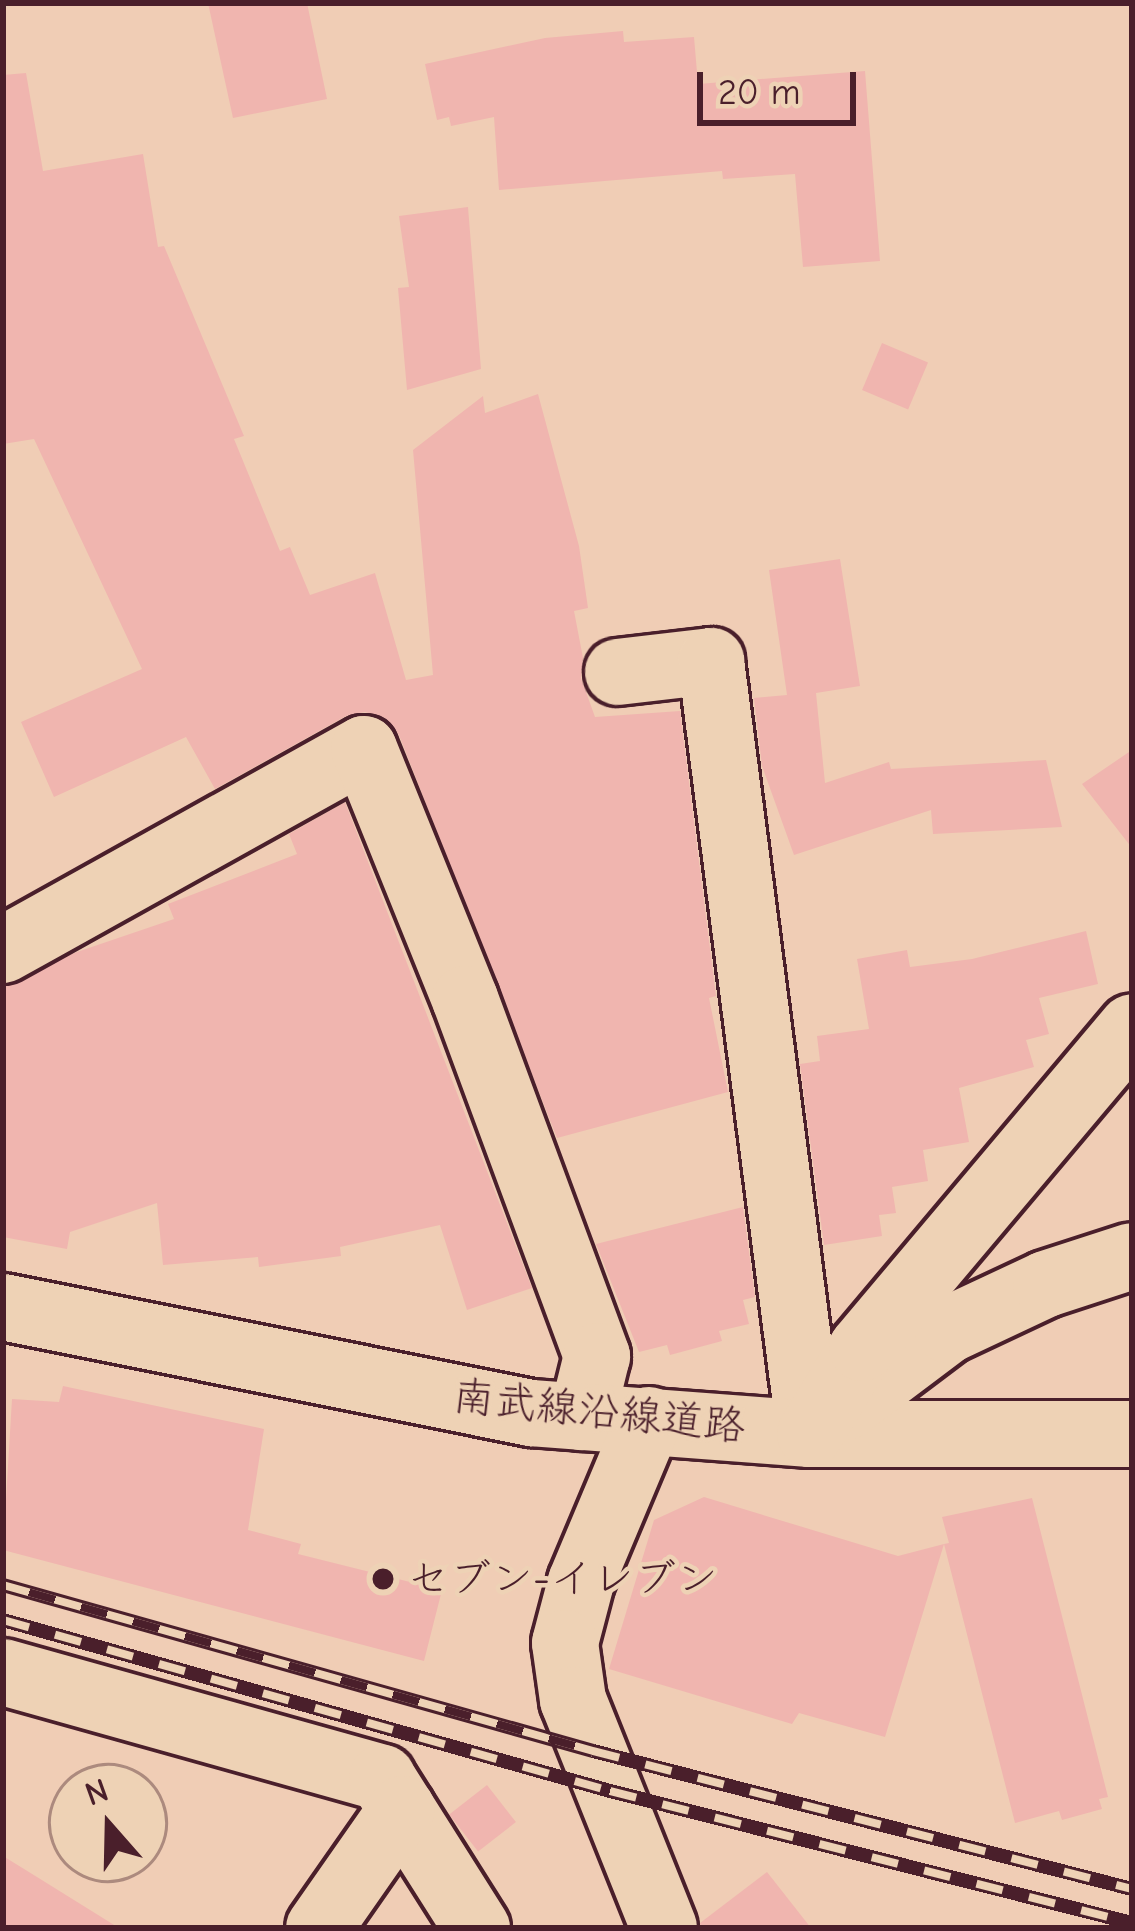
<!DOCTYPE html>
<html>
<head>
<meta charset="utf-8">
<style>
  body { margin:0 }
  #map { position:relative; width:1135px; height:1931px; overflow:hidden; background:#f0cdb5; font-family:"Comic Neue","Klee One",sans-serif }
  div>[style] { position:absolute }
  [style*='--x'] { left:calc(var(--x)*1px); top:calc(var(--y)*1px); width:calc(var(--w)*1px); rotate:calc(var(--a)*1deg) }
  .building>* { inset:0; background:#f0b5af; transform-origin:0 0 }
  .roads { filter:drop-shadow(3px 0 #4a1f2b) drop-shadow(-3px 0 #4a1f2b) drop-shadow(0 3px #4a1f2b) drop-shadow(0 -3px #4a1f2b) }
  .minor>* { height:66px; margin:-33px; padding:0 33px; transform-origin:33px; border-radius:33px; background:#eed2b5 }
  .rail>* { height:14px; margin-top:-7px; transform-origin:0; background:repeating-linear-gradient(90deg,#eed2b5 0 27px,#4a1f2b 0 54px); box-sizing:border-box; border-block:3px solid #4a1f2b }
  .dots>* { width:33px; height:33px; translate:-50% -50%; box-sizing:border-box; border:6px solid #eed2b5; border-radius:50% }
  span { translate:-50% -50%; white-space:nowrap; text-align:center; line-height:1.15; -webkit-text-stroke:9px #eed2b5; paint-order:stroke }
  .street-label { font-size:42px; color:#4a1f2b }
  .poi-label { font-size:42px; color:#4a1f2b }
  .left { translate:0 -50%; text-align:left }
  .frame { position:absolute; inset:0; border:6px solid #4a1f2b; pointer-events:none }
  .north { position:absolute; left:48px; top:1763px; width:120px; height:120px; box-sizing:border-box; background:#eed2b5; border:3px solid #ac8a7e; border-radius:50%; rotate:340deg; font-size:33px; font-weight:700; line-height:48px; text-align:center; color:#4a1f2b }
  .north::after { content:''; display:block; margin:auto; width:42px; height:54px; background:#4a1f2b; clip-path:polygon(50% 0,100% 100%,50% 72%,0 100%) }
  .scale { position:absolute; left:697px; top:72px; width:159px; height:54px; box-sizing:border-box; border:6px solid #4a1f2b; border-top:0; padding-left:15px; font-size:36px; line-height:42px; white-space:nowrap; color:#4a1f2b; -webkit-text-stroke:9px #eed2b5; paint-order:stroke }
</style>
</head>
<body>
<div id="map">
  <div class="building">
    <div style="clip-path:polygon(208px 3px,307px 3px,327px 99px,233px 118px)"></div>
    <div style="clip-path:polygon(623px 31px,624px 42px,694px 37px,698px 84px,865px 71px,880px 261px,803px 267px,795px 174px,723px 179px,722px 171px,499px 190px,494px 117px,451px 126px,449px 117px,437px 120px,425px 64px,545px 38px)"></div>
    <div style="clip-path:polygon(26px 73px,43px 171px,143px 154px,158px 247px,164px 246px,244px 436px,234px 439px,280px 551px,290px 547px,310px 595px,375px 573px,406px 680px,433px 675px,413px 450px,483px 396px,485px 413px,538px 394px,579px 546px,588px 608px,574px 611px,583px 658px,581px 678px,595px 717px,680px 711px,716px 996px,709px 998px,728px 1092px,557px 1138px,399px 735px,385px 718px,365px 712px,346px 716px,215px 789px,186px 737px,54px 797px,21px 722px,142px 669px,34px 439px,3px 444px,3px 75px)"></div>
    <div style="clip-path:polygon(468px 207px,481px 369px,407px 390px,398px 288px,409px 287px,399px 216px)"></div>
    <div style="left:882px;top:343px;width:50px;height:51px;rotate:23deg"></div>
    <div style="clip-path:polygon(840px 559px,860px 686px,816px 693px,825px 783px,889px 762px,891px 769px,1046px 760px,1062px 827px,933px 834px,931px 810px,794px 855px,762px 766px,754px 698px,787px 695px,769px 570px)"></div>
    <div style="clip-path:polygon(1132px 750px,1132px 848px,1082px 784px)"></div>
    <div style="clip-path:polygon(345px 802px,532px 1288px,467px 1310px,440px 1225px,340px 1247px,341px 1256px,259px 1267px,258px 1257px,163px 1265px,157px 1203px,70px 1232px,67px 1249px,3px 1237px,3px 987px,74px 953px,174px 919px,168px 904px,297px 854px,289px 834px)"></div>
    <div style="clip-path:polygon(1086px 931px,1098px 984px,1039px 998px,1049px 1034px,1026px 1040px,1034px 1067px,959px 1088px,969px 1142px,923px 1150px,928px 1181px,892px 1187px,896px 1213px,879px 1215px,882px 1236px,824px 1245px,800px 1064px,820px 1061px,817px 1036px,869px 1029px,857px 959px,907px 950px,910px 967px,972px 959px)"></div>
    <div style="clip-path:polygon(743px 1207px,755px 1297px,743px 1300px,749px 1324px,719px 1331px,722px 1341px,670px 1355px,667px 1345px,639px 1352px,596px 1244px)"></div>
    <div style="clip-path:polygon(63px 1386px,264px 1429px,248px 1530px,301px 1544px,298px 1554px,442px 1590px,424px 1661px,3px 1550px,12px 1399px,59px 1402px)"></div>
    <div style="clip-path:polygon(704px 1497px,898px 1556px,944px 1544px,885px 1737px,799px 1713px,792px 1724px,609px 1669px,654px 1520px)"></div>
    <div style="clip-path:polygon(1032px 1498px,1108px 1797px,1099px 1799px,1102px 1809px,1062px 1820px,1059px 1811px,1015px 1823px,944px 1544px,949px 1543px,942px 1517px)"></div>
    <div style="left:487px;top:1785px;width:47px;height:48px;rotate:52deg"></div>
    <div style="clip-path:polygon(3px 1856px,37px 1877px,119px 1928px,3px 1928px)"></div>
    <div style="clip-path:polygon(767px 1872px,811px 1928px,701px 1928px,700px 1923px)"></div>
  </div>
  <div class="roads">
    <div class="minor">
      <div style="--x:618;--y:672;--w:94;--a:-6.7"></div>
      <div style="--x:711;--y:661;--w:779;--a:82.7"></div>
      <div style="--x:3;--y:950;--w:413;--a:-29.1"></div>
      <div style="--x:364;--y:749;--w:270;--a:68"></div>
      <div style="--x:465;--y:999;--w:381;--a:69.7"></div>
      <div style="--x:597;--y:1356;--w:63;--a:103.8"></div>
      <div style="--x:3;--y:1307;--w:539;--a:11.35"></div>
      <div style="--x:531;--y:1413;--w:280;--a:4.3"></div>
      <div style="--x:810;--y:1434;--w:322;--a:0"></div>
      <div style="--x:846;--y:1407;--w:128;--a:-37"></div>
      <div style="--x:948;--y:1330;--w:108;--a:-25.1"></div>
      <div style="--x:1046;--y:1284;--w:90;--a:-18"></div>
      <div style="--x:649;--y:1420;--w:176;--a:112.8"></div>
      <div style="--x:581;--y:1582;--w:63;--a:104.7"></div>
      <div style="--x:565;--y:1643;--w:58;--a:82"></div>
      <div style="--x:573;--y:1700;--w:245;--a:68.2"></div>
      <div style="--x:810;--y:1434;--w:100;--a:-58.8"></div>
      <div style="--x:862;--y:1348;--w:419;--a:-49.9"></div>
      <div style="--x:3;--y:1672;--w:394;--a:15.6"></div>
      <div style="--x:382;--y:1778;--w:178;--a:57.7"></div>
      <div style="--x:319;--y:1928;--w:145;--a:-55.1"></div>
    </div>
  </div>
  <div class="rail">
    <div style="--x:3;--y:1585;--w:613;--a:15.71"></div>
    <div style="--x:593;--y:1751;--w:556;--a:14.36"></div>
    <div style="--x:3;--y:1620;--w:631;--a:15.73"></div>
    <div style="--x:610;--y:1791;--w:538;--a:14.19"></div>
  </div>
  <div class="dots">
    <div style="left:383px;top:1579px;background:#4a1f2b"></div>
  </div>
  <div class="street-label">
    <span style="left:599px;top:1412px;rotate:6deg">南武線沿線道路</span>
  </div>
  <div class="poi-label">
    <span class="left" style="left:407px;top:1579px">セブン-イレブン</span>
  </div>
  <div class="frame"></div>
  <div class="north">N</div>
  <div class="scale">20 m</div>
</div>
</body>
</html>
